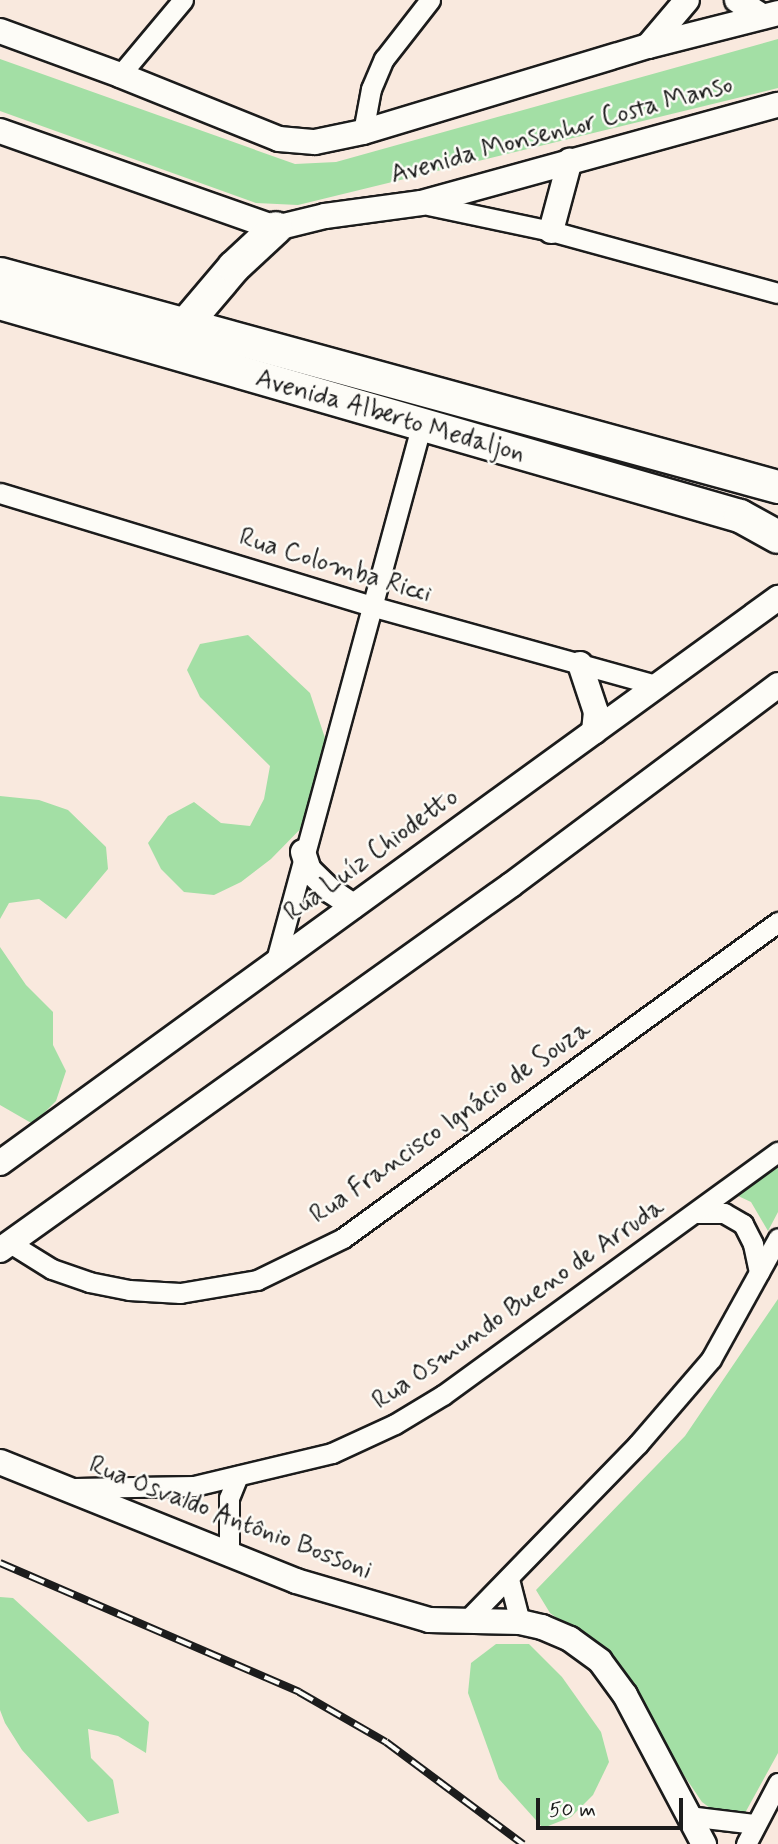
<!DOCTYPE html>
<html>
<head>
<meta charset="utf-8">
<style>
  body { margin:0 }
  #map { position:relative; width:778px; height:1844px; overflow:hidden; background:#f9e9de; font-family:Mynerve,sans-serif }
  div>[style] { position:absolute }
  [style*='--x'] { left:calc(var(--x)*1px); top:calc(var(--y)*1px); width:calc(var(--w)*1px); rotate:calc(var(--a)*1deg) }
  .green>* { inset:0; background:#a3dfa5 }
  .roads { filter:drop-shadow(2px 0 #1c1c1c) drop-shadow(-2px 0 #1c1c1c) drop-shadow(0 2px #1c1c1c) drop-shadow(0 -2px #1c1c1c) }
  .minor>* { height:19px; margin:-9.5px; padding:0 9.5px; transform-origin:9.5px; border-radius:9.5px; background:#fdfcf7 }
  .tertiary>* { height:24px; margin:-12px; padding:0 12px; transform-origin:12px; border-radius:12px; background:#fdfcf7 }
  .primary>* { height:32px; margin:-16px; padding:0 16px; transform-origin:16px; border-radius:16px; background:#fdfcf7 }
  .rail>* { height:8px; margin-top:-4px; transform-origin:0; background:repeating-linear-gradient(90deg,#fdfcf7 0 16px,#1c1c1c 0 32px); box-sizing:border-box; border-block:2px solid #1c1c1c }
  span { translate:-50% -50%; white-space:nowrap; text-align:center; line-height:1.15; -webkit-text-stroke:5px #fdfcf7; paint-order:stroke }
  .street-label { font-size:26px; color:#1c1c1c }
  .scale { position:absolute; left:536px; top:1798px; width:147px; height:32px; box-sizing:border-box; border:4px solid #1c1c1c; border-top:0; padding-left:9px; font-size:21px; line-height:24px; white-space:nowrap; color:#1c1c1c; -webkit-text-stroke:5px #fdfcf7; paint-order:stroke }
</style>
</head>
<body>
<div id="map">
  <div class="green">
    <div style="clip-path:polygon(778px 39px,778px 88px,298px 205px,256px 203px,0 111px,0 59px,295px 164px,336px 162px)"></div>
    <div style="clip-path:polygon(248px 635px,310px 693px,330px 753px,317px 812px,271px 859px,241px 882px,214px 895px,184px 892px,161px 869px,148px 843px,168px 816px,194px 802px,221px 823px,250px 826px,264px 799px,270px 766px,200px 697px,187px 670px,200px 644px)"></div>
    <div style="clip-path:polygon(0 796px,39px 800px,68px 810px,106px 847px,108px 869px,66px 919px,39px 899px,9px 903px,0 919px)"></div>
    <div style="clip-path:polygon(0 947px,26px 985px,53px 1012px,53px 1045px,66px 1071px,56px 1101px,33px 1124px,0 1105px)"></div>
    <div style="clip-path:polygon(778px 1162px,778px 1212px,768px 1231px,751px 1202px,736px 1195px)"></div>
    <div style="clip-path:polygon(778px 1299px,778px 1753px,745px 1813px,722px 1817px,702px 1802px,597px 1647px,550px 1613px,536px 1590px,685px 1436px)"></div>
    <div style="clip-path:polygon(0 1597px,13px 1598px,149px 1722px,146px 1753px,118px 1736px,88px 1729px,91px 1758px,113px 1780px,119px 1813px,88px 1822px,22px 1750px,5px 1723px,0 1710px)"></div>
    <div style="clip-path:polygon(496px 1644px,529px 1644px,562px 1677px,601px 1732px,609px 1762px,593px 1795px,571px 1817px,543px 1828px,499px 1779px,468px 1693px,471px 1663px)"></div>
  </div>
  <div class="roads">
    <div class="minor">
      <div style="--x:120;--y:75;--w:98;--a:-50"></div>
      <div style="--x:363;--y:132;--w:44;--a:-79.5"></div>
      <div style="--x:371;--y:89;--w:33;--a:-67"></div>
      <div style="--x:384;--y:59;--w:75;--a:-52.1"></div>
      <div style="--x:423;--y:204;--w:131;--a:11.9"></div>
      <div style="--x:551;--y:231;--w:235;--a:15.3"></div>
      <div style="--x:0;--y:493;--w:388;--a:16.9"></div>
      <div style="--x:371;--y:606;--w:296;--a:15.5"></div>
      <div style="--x:275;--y:964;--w:556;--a:-74.79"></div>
      <div style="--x:697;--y:1213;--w:27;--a:0"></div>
      <div style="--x:724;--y:1213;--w:22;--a:30"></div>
      <div style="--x:743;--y:1224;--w:22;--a:63"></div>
      <div style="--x:753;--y:1244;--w:29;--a:78"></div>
      <div style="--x:10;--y:1243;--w:49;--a:31.8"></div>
      <div style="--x:52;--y:1269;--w:39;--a:19"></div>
      <div style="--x:89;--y:1282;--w:41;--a:11.3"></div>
      <div style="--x:129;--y:1290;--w:51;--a:3.4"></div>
      <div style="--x:180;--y:1293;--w:78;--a:-9.6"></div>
      <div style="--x:257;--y:1280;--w:96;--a:-26"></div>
      <div style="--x:343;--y:1238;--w:538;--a:-36"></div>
      <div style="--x:75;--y:1488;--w:119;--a:-1"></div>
      <div style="--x:194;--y:1486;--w:142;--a:-13.4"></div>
      <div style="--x:332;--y:1453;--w:69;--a:-24.7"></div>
      <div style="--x:395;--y:1424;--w:56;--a:-31.1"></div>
      <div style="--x:443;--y:1395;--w:414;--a:-36"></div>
      <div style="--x:229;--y:1556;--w:58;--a:-90"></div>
      <div style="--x:229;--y:1498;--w:24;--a:-68"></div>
      <div style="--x:509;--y:1579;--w:44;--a:75.7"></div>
      <div style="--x:466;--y:1621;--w:247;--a:-45.8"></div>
      <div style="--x:638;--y:1444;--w:112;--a:-49.3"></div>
      <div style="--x:711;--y:1359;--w:138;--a:-61"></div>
      <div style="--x:688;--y:1816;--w:66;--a:6.9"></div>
      <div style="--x:746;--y:1844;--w:69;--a:-62.3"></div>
    </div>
    <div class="tertiary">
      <div style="--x:737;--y:0;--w:30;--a:33"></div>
      <div style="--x:0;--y:31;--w:128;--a:20.1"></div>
      <div style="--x:120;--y:75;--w:171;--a:21.9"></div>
      <div style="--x:279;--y:139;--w:36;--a:5"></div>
      <div style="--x:315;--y:142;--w:49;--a:-11.8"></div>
      <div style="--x:363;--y:132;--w:298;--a:-16.8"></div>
      <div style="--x:648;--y:46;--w:134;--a:-14.2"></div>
      <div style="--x:648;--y:46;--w:60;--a:-49.7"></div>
      <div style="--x:0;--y:131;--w:293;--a:19.4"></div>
      <div style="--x:276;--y:228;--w:50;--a:-13.8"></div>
      <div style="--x:325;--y:216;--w:97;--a:-7.7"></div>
      <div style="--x:421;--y:203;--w:370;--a:-15.4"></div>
      <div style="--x:551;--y:231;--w:73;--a:-75"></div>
      <div style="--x:580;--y:664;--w:51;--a:71.6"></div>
      <div style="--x:596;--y:712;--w:20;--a:96"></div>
      <div style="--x:303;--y:852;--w:19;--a:72"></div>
      <div style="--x:309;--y:870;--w:30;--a:44"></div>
      <div style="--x:331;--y:891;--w:27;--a:34"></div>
      <div style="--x:0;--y:1163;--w:962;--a:-35.99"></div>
      <div style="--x:0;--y:1250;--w:628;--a:-35.54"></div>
      <div style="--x:511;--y:885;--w:334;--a:-36.8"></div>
      <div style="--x:0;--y:1462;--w:319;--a:21.9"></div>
      <div style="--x:296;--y:1581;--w:139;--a:16.3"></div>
      <div style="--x:429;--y:1620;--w:91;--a:1.3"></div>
      <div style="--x:520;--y:1622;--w:23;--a:13"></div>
      <div style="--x:542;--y:1627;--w:30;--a:23"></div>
      <div style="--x:570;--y:1639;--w:37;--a:36"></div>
      <div style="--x:600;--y:1661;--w:42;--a:53.7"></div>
      <div style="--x:625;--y:1695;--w:169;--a:62.1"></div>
    </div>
    <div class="primary">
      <div style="--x:0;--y:274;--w:807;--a:15.31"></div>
      <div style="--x:0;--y:303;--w:770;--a:16.06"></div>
      <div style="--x:740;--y:516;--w:43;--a:28.9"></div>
      <div style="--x:184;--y:326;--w:77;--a:-49.7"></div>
      <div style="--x:234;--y:267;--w:57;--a:-42.9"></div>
    </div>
  </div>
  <div class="rail">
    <div style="--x:0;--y:1563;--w:326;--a:23.3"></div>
    <div style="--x:299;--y:1692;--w:100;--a:29.9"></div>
    <div style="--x:386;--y:1742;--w:171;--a:36.7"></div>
  </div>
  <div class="street-label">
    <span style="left:562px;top:131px;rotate:-15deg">Avenida Monsenhor Costa Manso</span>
    <span style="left:390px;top:417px;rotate:16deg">Avenida Alberto Medaljon</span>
    <span style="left:335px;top:567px;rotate:17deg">Rua Colomba Ricci</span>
    <span style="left:372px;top:856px;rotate:-36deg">Rua Luíz Chiodetto</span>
    <span style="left:451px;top:1123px;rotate:-35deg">Rua Francisco Ignácio de Souza</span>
    <span style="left:519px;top:1305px;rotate:-35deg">Rua Osmundo Bueno de Arruda</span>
    <span style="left:230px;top:1519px;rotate:21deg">Rua Osvaldo Antônio Bossoni</span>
  </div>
  <div class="scale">50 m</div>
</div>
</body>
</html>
